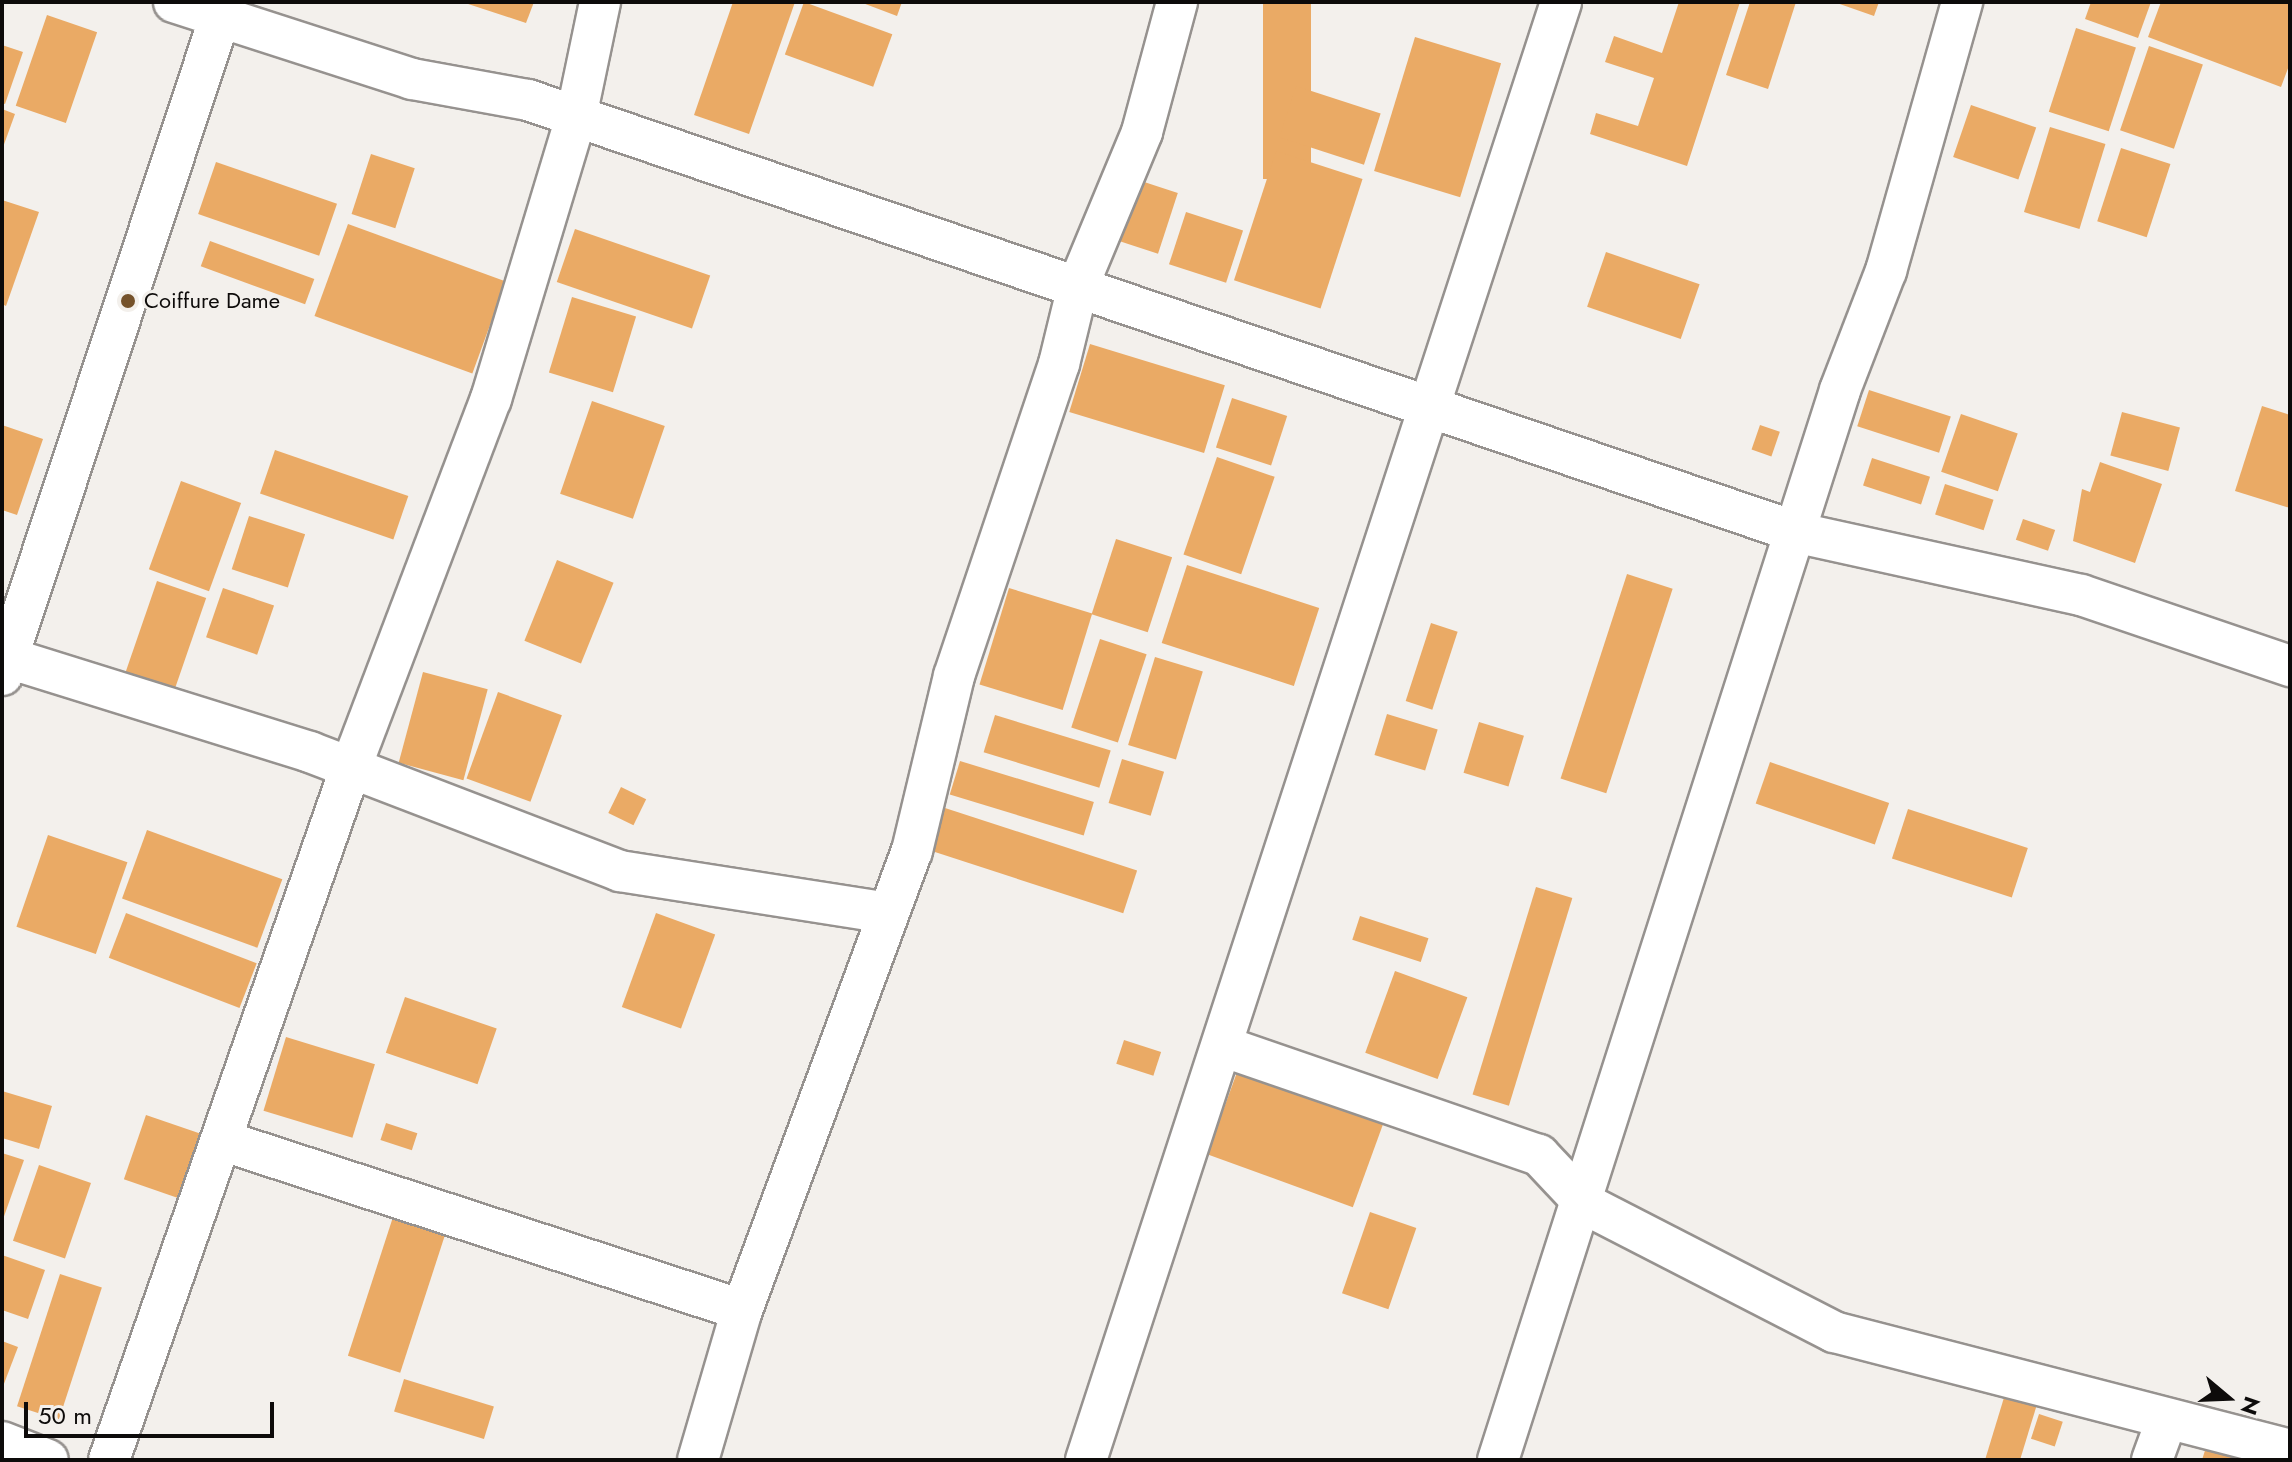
<!DOCTYPE html>
<html>
<head>
<meta charset="utf-8">
<style>
  body { margin:0 }
  #map { position:relative; width:2292px; height:1462px; overflow:hidden; background:#f3f0ec; font-family:Jost,sans-serif }
  div>[style] { position:absolute }
  [style*='--x'] { left:calc(var(--x)*1px); top:calc(var(--y)*1px); width:calc(var(--w)*1px); rotate:calc(var(--a)*1deg) }
  .building>* { inset:0; background:#eaaa65; transform-origin:0 0 }
  .roads { filter:drop-shadow(2px 0 #96928f) drop-shadow(-2px 0 #96928f) drop-shadow(0 2px #96928f) drop-shadow(0 -2px #96928f) }
  .street>* { height:40px; margin:-20px; padding:0 20px; transform-origin:20px; border-radius:20px; background:#fff }
  .dots>* { width:22px; height:22px; translate:-50% -50%; box-sizing:border-box; border:4px solid #f3f0ec; border-radius:50% }
  span { translate:-50% -50%; white-space:nowrap; text-align:center; line-height:1.15; -webkit-text-stroke:6px #f3f0ec; paint-order:stroke }
  .poi-label { font-size:22px; color:#0d0b0a }
  .left { translate:0 -50%; text-align:left }
  .frame { position:absolute; inset:0; border:4px solid #0d0b0a; pointer-events:none }
  .north { position:absolute; left:2188px; top:1358px; width:80px; height:80px; -webkit-text-stroke:6px #f3f0ec; paint-order:stroke; rotate:109deg; font-size:22px; font-weight:700; line-height:32px; text-align:center; color:#0d0b0a }
  .north::after { content:''; display:block; margin:auto; width:28px; height:36px; background:#0d0b0a; clip-path:polygon(50% 0,100% 100%,50% 72%,0 100%) }
  .scale { position:absolute; left:24px; top:1402px; width:250px; height:36px; box-sizing:border-box; border:4px solid #0d0b0a; border-top:0; padding-left:10px; font-size:24px; line-height:28px; white-space:nowrap; color:#0d0b0a; -webkit-text-stroke:6px #f3f0ec; paint-order:stroke }
</style>
</head>
<body>
<div id="map">
  <div class="building">
    <div style="clip-path:polygon(462px 2px,534px 2px,526px 23px)"></div>
    <div style="clip-path:polygon(733px 2px,795px 2px,749px 134px,694px 115px)"></div>
    <div style="left:804px;top:2px;width:94px;height:56px;rotate:20deg"></div>
    <div style="clip-path:polygon(860px 2px,902px 2px,897px 16px)"></div>
    <div style="left:1263px;top:2px;width:48px;height:177px"></div>
    <div style="clip-path:polygon(1679px 2px,1740px 2px,1687px 166px,1590px 134px,1596px 113px,1638px 126px,1654px 78px,1605px 62px,1614px 36px,1662px 53px)"></div>
    <div style="clip-path:polygon(1750px 2px,1796px 2px,1768px 89px,1726px 75px)"></div>
    <div style="clip-path:polygon(1834px 2px,1879px 2px,1874px 16px)"></div>
    <div style="clip-path:polygon(2091px 2px,2151px 2px,2138px 38px,2085px 19px)"></div>
    <div style="clip-path:polygon(2161px 2px,2290px 2px,2290px 63px,2281px 87px,2148px 37px)"></div>
    <div style="left:47px;top:15px;width:53px;height:96px;rotate:19deg"></div>
    <div style="left:2076px;top:28px;width:63px;height:88px;rotate:18deg"></div>
    <div style="left:1415px;top:37px;width:90px;height:140px;rotate:17deg"></div>
    <div style="clip-path:polygon(2px 45px,23px 52px,5px 104px,2px 103px)"></div>
    <div style="left:2149px;top:46px;width:57px;height:89px;rotate:19deg"></div>
    <div style="left:1296px;top:86px;width:89px;height:54px;rotate:18deg"></div>
    <div style="left:1971px;top:105px;width:69px;height:55px;rotate:19deg"></div>
    <div style="clip-path:polygon(2px 109px,15px 114px,2px 150px)"></div>
    <div style="left:2050px;top:127px;width:58px;height:89px;rotate:17deg"></div>
    <div style="left:2121px;top:148px;width:52px;height:77px;rotate:18deg"></div>
    <div style="left:1276px;top:151px;width:91px;height:136px;rotate:18deg"></div>
    <div style="left:371px;top:154px;width:46px;height:63px;rotate:18deg"></div>
    <div style="left:216px;top:162px;width:128px;height:55px;rotate:19deg"></div>
    <div style="left:1135px;top:179px;width:45px;height:64px;rotate:18deg"></div>
    <div style="clip-path:polygon(2px 200px,39px 212px,6px 306px,2px 304px)"></div>
    <div style="left:1186px;top:212px;width:60px;height:55px;rotate:18deg"></div>
    <div style="left:348px;top:224px;width:168px;height:98px;rotate:20deg"></div>
    <div style="left:575px;top:229px;width:143px;height:56px;rotate:19deg"></div>
    <div style="left:210px;top:241px;width:111px;height:27px;rotate:20deg"></div>
    <div style="left:1606px;top:252px;width:99px;height:58px;rotate:19deg"></div>
    <div style="left:572px;top:297px;width:67px;height:79px;rotate:17deg"></div>
    <div style="left:1090px;top:344px;width:141px;height:71px;rotate:17deg"></div>
    <div style="left:1869px;top:390px;width:86px;height:38px;rotate:18deg"></div>
    <div style="left:1232px;top:398px;width:58px;height:52px;rotate:18deg"></div>
    <div style="left:592px;top:401px;width:77px;height:98px;rotate:19deg"></div>
    <div style="clip-path:polygon(2262px 406px,2290px 415px,2290px 508px,2235px 491px)"></div>
    <div style="left:2122px;top:412px;width:60px;height:45px;rotate:15deg"></div>
    <div style="left:1961px;top:414px;width:60px;height:61px;rotate:19deg"></div>
    <div style="clip-path:polygon(2px 425px,43px 439px,17px 515px,2px 510px)"></div>
    <div style="left:1760px;top:425px;width:21px;height:26px;rotate:19deg"></div>
    <div style="left:275px;top:450px;width:141px;height:46px;rotate:19deg"></div>
    <div style="left:1217px;top:457px;width:61px;height:103px;rotate:19deg"></div>
    <div style="left:1872px;top:458px;width:61px;height:29px;rotate:18deg"></div>
    <div style="clip-path:polygon(2100px 462px,2162px 484px,2135px 563px,2073px 541px,2082px 489px,2090px 492px)"></div>
    <div style="left:181px;top:481px;width:64px;height:94px;rotate:20deg"></div>
    <div style="left:1945px;top:484px;width:51px;height:32px;rotate:18deg"></div>
    <div style="left:249px;top:516px;width:59px;height:56px;rotate:18deg"></div>
    <div style="left:2023px;top:519px;width:34px;height:22px;rotate:19deg"></div>
    <div style="left:1116px;top:539px;width:59px;height:79px;rotate:18deg"></div>
    <div style="left:557px;top:560px;width:61px;height:87px;rotate:22deg"></div>
    <div style="left:1187px;top:565px;width:139px;height:82px;rotate:18deg"></div>
    <div style="left:1627px;top:574px;width:48px;height:215px;rotate:18deg"></div>
    <div style="left:157px;top:581px;width:52px;height:104px;rotate:19deg"></div>
    <div style="left:223px;top:588px;width:54px;height:52px;rotate:19deg"></div>
    <div style="left:1009px;top:588px;width:87px;height:101px;rotate:17deg"></div>
    <div style="left:1431px;top:623px;width:28px;height:82px;rotate:18deg"></div>
    <div style="left:1100px;top:639px;width:49px;height:93px;rotate:18deg"></div>
    <div style="left:1155px;top:657px;width:50px;height:92px;rotate:17deg"></div>
    <div style="left:423px;top:672px;width:67px;height:94px;rotate:15deg"></div>
    <div style="left:498px;top:692px;width:68px;height:92px;rotate:20deg"></div>
    <div style="left:1387px;top:714px;width:53px;height:43px;rotate:17deg"></div>
    <div style="left:995px;top:715px;width:121px;height:39px;rotate:17deg"></div>
    <div style="left:1479px;top:722px;width:47px;height:53px;rotate:17deg"></div>
    <div style="left:1122px;top:759px;width:44px;height:46px;rotate:17deg"></div>
    <div style="left:960px;top:761px;width:140px;height:35px;rotate:17deg"></div>
    <div style="left:1770px;top:762px;width:126px;height:44px;rotate:19deg"></div>
    <div style="left:621px;top:787px;width:28px;height:29px;rotate:26deg"></div>
    <div style="left:945px;top:808px;width:202px;height:45px;rotate:18deg"></div>
    <div style="left:1908px;top:809px;width:126px;height:52px;rotate:18deg"></div>
    <div style="left:147px;top:830px;width:144px;height:73px;rotate:20deg"></div>
    <div style="left:48px;top:835px;width:84px;height:97px;rotate:19deg"></div>
    <div style="left:1536px;top:887px;width:38px;height:217px;rotate:17deg"></div>
    <div style="left:126px;top:913px;width:140px;height:48px;rotate:21deg"></div>
    <div style="left:656px;top:913px;width:63px;height:100px;rotate:20deg"></div>
    <div style="left:1360px;top:916px;width:72px;height:25px;rotate:18deg"></div>
    <div style="left:1395px;top:971px;width:77px;height:87px;rotate:20deg"></div>
    <div style="left:405px;top:997px;width:97px;height:59px;rotate:19deg"></div>
    <div style="left:286px;top:1037px;width:93px;height:77px;rotate:17deg"></div>
    <div style="left:1124px;top:1040px;width:39px;height:25px;rotate:18deg"></div>
    <div style="left:1240px;top:1064px;width:155px;height:96px;rotate:20deg"></div>
    <div style="clip-path:polygon(2px 1091px,52px 1106px,39px 1149px,2px 1138px)"></div>
    <div style="left:146px;top:1115px;width:61px;height:68px;rotate:19deg"></div>
    <div style="left:386px;top:1123px;width:33px;height:18px;rotate:18deg"></div>
    <div style="clip-path:polygon(2px 1153px,24px 1160px,2px 1222px)"></div>
    <div style="left:39px;top:1165px;width:55px;height:80px;rotate:19deg"></div>
    <div style="left:1370px;top:1212px;width:49px;height:86px;rotate:19deg"></div>
    <div style="left:393px;top:1217px;width:55px;height:146px;rotate:18deg"></div>
    <div style="clip-path:polygon(2px 1255px,45px 1270px,28px 1319px,2px 1310px)"></div>
    <div style="left:60px;top:1274px;width:44px;height:139px;rotate:18deg"></div>
    <div style="clip-path:polygon(2px 1341px,18px 1347px,2px 1389px)"></div>
    <div style="left:404px;top:1379px;width:94px;height:34px;rotate:17deg"></div>
    <div style="clip-path:polygon(2006px 1391px,2038px 1401px,2020px 1460px,1985px 1460px)"></div>
    <div style="left:2039px;top:1414px;width:25px;height:26px;rotate:18deg"></div>
    <div style="clip-path:polygon(2208px 1441px,2259px 1460px,2202px 1460px)"></div>
  </div>
  <div class="roads">
    <div class="street">
      <div style="--x:174;--y:2;--w:250;--a:17.9"></div>
      <div style="--x:412;--y:79;--w:118;--a:10.3"></div>
      <div style="--x:528;--y:100;--w:1343;--a:18.81"></div>
      <div style="--x:1799;--y:533;--w:289;--a:12.4"></div>
      <div style="--x:2081;--y:595;--w:221;--a:18.8"></div>
      <div style="--x:2;--y:656;--w:323;--a:17.3"></div>
      <div style="--x:310;--y:752;--w:332;--a:21"></div>
      <div style="--x:620;--y:871;--w:270;--a:8.9"></div>
      <div style="--x:2;--y:675;--w:709;--a:-71.67"></div>
      <div style="--x:1222;--y:1046;--w:335;--a:19"></div>
      <div style="--x:1539;--y:1155;--w:67;--a:46.8"></div>
      <div style="--x:1585;--y:1204;--w:280;--a:27.2"></div>
      <div style="--x:1834;--y:1332;--w:471;--a:14.5"></div>
      <div style="--x:221;--y:1140;--w:548;--a:18.07"></div>
      <div style="--x:2;--y:1442;--w:49;--a:21.4"></div>
      <div style="--x:109;--y:1460;--w:734;--a:-70.75"></div>
      <div style="--x:351;--y:767;--w:394;--a:-69.2"></div>
      <div style="--x:491;--y:399;--w:295;--a:-73.2"></div>
      <div style="--x:576;--y:117;--w:117;--a:-78.2"></div>
      <div style="--x:698;--y:1460;--w:156;--a:-73.7"></div>
      <div style="--x:742;--y:1310;--w:489;--a:-69.7"></div>
      <div style="--x:912;--y:851;--w:180;--a:-76.5"></div>
      <div style="--x:954;--y:676;--w:329;--a:-71.4"></div>
      <div style="--x:1059;--y:364;--w:80;--a:-76.3"></div>
      <div style="--x:1078;--y:286;--w:167;--a:-67.4"></div>
      <div style="--x:1142;--y:132;--w:135;--a:-74.9"></div>
      <div style="--x:1086;--y:1460;--w:1533;--a:-71.95"></div>
      <div style="--x:1498;--y:1460;--w:1123;--a:-72.27"></div>
      <div style="--x:1840;--y:390;--w:128;--a:-68.9"></div>
      <div style="--x:1886;--y:271;--w:280;--a:-74.2"></div>
      <div style="--x:2152;--y:1460;--w:44;--a:-69.9"></div>
    </div>
  </div>
  <div class="dots">
    <div style="left:128px;top:301px;background:#75522b"></div>
  </div>
  <div class="poi-label">
    <span class="left" style="left:144px;top:301px">Coiffure Dame</span>
  </div>
  <div class="frame"></div>
  <div class="north">N</div>
  <div class="scale">50 m</div>
</div>
</body>
</html>
